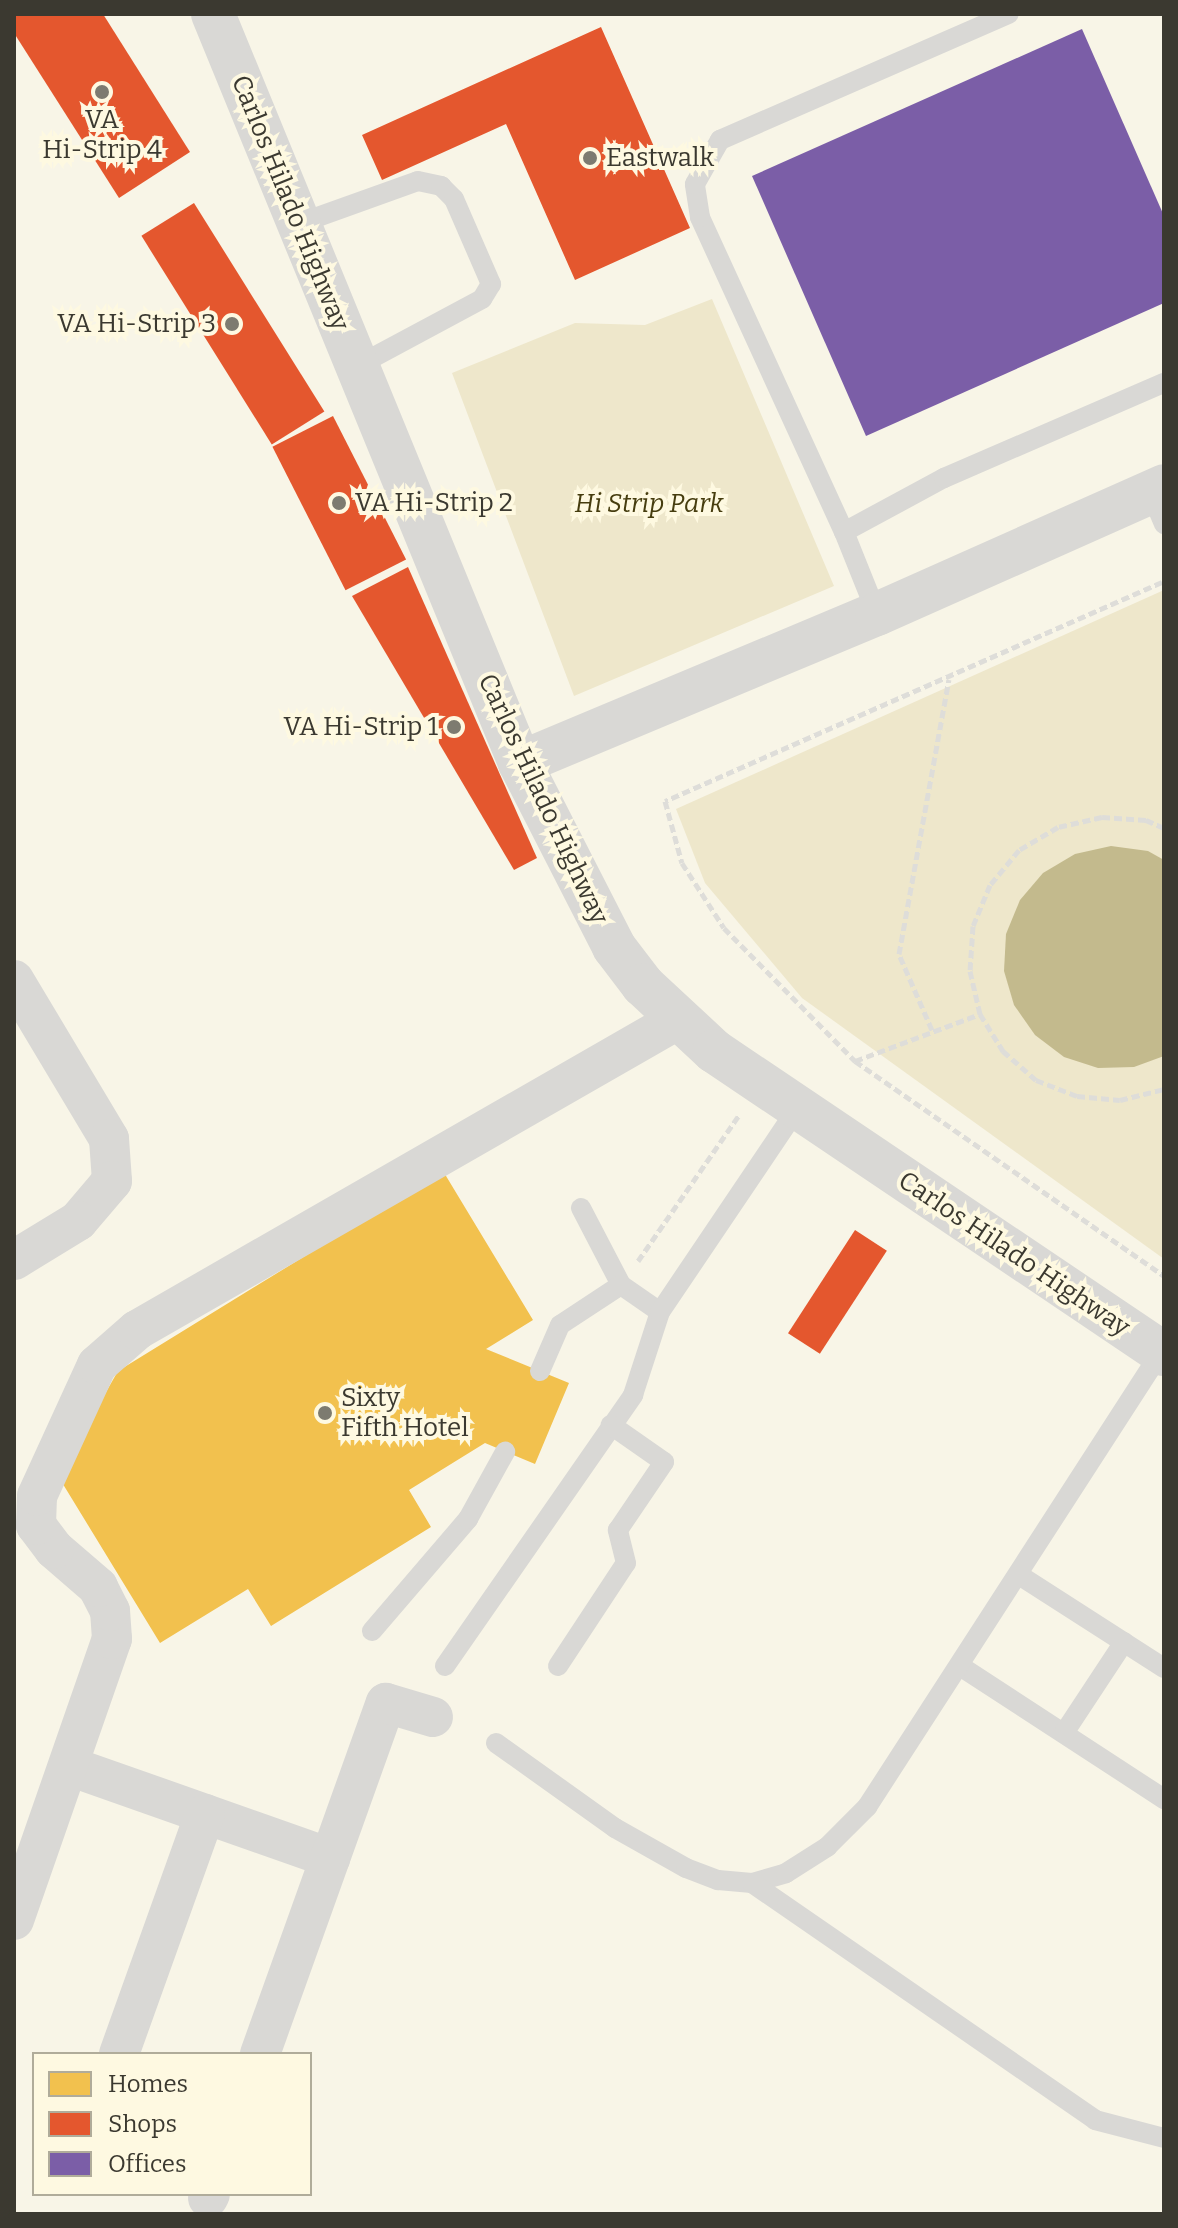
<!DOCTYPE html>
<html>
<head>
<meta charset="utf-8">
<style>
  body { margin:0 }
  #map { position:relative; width:1178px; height:2228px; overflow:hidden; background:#f8f5e7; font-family:Bitter,serif }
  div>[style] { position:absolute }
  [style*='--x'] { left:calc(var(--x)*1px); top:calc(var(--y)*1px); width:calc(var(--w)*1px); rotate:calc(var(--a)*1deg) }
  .green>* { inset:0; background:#eee7cb }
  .water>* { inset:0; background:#c3ba8d }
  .homes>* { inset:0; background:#f2c14e }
  .shops>* { inset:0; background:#e4572e; transform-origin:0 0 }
  .offices>* { inset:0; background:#7b5ea7 }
  .path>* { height:5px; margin-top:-2.5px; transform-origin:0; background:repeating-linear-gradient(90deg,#deddd9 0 8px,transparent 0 12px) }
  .lane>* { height:20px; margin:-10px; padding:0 10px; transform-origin:10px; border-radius:10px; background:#d9d8d5 }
  .street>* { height:40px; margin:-20px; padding:0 20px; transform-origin:20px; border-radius:20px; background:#d9d8d5 }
  .secondary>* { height:44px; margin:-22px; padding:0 22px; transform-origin:22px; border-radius:22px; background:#d9d8d5 }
  .primary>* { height:44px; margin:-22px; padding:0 22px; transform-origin:22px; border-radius:22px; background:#d9d8d5 }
  .dots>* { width:22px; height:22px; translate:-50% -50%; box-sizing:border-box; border:4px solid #fef9e1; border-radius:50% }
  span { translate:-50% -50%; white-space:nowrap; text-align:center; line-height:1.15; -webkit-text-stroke:8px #fef9e1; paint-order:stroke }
  .poi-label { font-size:26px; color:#3b3930 }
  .left { translate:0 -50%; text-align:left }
  .right { translate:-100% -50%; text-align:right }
  .street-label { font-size:26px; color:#3b3930 }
  .park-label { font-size:26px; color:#463d0f; font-style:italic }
  .frame { position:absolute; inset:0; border:16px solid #3b3930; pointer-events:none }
  .legend { position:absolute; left:32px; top:2052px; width:280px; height:144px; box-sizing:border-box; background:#fef9e1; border:2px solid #b0ac9a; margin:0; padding:10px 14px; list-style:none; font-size:24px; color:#3b3930 }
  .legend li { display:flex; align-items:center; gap:16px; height:40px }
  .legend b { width:40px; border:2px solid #b0ac9a }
</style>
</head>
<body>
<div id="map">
  <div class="green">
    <div style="clip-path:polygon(712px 299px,834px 586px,574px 696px,452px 373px,575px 323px,645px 325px)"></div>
    <div style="clip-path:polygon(1164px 590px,1164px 1259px,802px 998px,705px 883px,676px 809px)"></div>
  </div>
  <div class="water">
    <div style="clip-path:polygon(1111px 846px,1148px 851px,1164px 860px,1164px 1056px,1134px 1067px,1098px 1068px,1064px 1057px,1035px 1035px,1014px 1005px,1004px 971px,1006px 934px,1020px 900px,1043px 873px,1075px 854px)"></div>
  </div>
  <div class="homes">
    <div style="clip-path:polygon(443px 1171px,533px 1320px,486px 1349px,569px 1383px,535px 1464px,485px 1443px,409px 1490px,431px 1527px,271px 1626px,248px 1589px,160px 1643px,58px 1476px,118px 1371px)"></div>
  </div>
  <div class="shops">
    <div style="clip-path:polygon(14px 14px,103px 14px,190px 152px,119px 198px,14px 33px)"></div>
    <div style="clip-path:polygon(601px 27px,690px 228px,575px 280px,506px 124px,382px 180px,362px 135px)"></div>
    <div style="left:194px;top:203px;width:246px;height:62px;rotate:58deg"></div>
    <div style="left:333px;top:416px;width:161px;height:68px;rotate:63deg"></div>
    <div style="clip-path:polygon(408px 567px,537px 858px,514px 870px,352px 596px)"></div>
    <div style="left:855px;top:1230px;width:38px;height:123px;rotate:33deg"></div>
  </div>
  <div class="offices">
    <div style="clip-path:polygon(1082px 29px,1164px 216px,1164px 303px,866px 436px,752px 176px)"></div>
  </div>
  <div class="path">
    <div style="--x:1162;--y:582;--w:543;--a:156.22"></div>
    <div style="--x:665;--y:801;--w:64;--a:74.7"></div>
    <div style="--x:682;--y:863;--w:77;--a:57.1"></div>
    <div style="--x:724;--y:928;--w:187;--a:45.4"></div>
    <div style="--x:855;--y:1061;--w:376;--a:34.8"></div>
    <div style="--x:1164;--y:828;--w:20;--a:-156"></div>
    <div style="--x:1146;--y:820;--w:44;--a:-176.1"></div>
    <div style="--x:1102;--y:817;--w:45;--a:167.2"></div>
    <div style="--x:1058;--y:827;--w:45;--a:149.5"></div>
    <div style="--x:1019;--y:850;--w:45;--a:129.6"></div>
    <div style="--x:990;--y:885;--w:44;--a:112.5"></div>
    <div style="--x:973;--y:926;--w:45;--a:93.8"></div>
    <div style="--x:970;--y:971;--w:44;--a:76.9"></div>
    <div style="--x:980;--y:1014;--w:44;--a:58.1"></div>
    <div style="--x:1003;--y:1051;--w:44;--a:41.3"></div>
    <div style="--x:1036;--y:1080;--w:44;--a:21.3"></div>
    <div style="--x:1077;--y:1096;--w:43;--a:5.3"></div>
    <div style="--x:1120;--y:1100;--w:45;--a:-14"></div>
    <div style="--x:932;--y:1030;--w:83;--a:-113.5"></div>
    <div style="--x:899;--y:954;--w:279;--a:-79.7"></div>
    <div style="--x:855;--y:1061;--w:134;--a:-20.6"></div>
    <div style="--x:638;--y:1261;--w:178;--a:-55.3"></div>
  </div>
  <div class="lane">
    <div style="--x:298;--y:224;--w:127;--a:-19.7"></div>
    <div style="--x:418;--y:181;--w:24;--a:12"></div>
    <div style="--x:441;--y:186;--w:18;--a:45"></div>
    <div style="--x:454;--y:199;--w:93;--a:66.5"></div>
    <div style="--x:491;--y:284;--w:17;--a:121"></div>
    <div style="--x:482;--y:299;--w:142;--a:151.8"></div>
    <div style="--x:1150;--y:491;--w:36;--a:67"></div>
    <div style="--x:844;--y:532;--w:346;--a:-114.6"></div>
    <div style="--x:700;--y:217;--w:33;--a:-99"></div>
    <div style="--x:695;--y:184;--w:51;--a:-60.4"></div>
    <div style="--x:720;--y:140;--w:315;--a:-23.6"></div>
    <div style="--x:877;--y:614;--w:88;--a:-111.9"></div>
    <div style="--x:844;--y:532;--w:114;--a:-28.4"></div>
    <div style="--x:944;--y:478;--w:240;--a:-23.4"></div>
    <div style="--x:581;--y:1208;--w:87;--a:62.5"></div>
    <div style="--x:621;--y:1285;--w:47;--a:34.7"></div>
    <div style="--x:540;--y:1371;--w:50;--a:-66.5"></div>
    <div style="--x:560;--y:1325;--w:73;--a:-33.3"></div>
    <div style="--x:1019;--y:1575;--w:172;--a:32.7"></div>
    <div style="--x:372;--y:1631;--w:148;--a:-49.4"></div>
    <div style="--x:468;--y:1519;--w:77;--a:-61.1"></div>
    <div style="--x:445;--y:1666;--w:330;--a:-55.2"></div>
    <div style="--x:633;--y:1395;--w:87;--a:-72"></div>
    <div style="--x:660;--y:1312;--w:244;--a:-56"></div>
    <div style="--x:558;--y:1666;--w:123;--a:-56.6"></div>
    <div style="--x:626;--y:1563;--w:34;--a:-104"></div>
    <div style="--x:618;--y:1530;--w:82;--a:-55.9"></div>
    <div style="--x:664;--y:1462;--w:65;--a:-145.1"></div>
    <div style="--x:960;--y:1666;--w:244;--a:33.1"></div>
    <div style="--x:1064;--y:1733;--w:109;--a:-56.6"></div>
    <div style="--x:496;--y:1743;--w:146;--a:35.5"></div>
    <div style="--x:615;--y:1828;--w:81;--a:29.4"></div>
    <div style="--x:686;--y:1868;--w:34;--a:21"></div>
    <div style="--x:718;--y:1880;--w:34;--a:5"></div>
    <div style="--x:752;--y:1883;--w:35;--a:-16"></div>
    <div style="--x:786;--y:1873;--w:49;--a:-32.4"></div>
    <div style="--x:827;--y:1847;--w:57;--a:-45"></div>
    <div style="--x:867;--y:1807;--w:542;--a:-57.13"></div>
    <div style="--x:752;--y:1883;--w:417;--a:34.6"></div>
    <div style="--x:1095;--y:2120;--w:71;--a:14.6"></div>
  </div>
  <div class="street">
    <div style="--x:14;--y:980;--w:185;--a:59.1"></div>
    <div style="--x:109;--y:1139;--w:42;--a:85.9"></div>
    <div style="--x:112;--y:1181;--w:52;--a:130.4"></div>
    <div style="--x:78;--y:1221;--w:75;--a:148.6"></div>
    <div style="--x:69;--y:1766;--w:277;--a:19.4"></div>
    <div style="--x:14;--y:1920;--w:298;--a:-70.8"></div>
    <div style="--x:112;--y:1639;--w:28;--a:-94"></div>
    <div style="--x:110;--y:1611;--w:27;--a:-117"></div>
    <div style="--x:98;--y:1587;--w:58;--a:-139.2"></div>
    <div style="--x:54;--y:1549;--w:30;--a:-127"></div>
    <div style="--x:36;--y:1525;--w:29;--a:-88"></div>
    <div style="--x:37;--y:1496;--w:144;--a:-65.4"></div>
    <div style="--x:97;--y:1365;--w:53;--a:-41.2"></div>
    <div style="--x:137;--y:1330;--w:623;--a:-29.86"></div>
    <div style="--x:119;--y:2054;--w:255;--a:-70.3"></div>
    <div style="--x:260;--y:2054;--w:373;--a:-70.3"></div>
    <div style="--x:386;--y:1703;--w:49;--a:16.6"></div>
    <div style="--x:208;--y:2198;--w:4;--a:-63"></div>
  </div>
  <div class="secondary">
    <div style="--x:520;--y:763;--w:387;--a:-22.7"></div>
    <div style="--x:877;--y:614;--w:314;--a:-24"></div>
  </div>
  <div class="primary">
    <div style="--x:213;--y:14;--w:809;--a:67.71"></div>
    <div style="--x:520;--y:763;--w:207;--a:62.9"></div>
    <div style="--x:614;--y:947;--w:48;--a:52.7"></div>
    <div style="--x:643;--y:985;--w:97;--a:42.9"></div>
    <div style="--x:714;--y:1051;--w:543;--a:33.95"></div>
  </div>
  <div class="dots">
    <div style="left:102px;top:92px;background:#7d7b70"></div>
    <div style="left:590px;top:158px;background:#7d7b70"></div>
    <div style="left:232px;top:324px;background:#7d7b70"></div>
    <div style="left:339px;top:503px;background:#7d7b70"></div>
    <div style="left:454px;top:727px;background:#7d7b70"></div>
    <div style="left:325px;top:1413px;background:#7d7b70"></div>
  </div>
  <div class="poi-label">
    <span style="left:102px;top:135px">VA<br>Hi-Strip 4</span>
    <span class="left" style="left:606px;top:158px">Eastwalk</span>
    <span class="right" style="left:216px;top:324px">VA Hi-Strip 3</span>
    <span class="left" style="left:355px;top:503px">VA Hi-Strip 2</span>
    <span class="right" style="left:438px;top:727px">VA Hi-Strip 1</span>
    <span class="left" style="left:341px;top:1413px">Sixty<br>Fifth Hotel</span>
  </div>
  <div class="street-label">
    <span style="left:290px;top:203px;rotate:68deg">Carlos Hilado Highway</span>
    <span style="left:543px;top:799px;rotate:65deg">Carlos Hilado Highway</span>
    <span style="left:1014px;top:1254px;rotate:34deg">Carlos Hilado Highway</span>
  </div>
  <div class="park-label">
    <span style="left:649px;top:504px">Hi Strip Park</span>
  </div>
  <div class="frame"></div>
  <ul class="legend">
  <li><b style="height:22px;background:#f2c14e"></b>Homes</li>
  <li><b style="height:22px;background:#e4572e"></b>Shops</li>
  <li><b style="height:22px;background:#7b5ea7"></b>Offices</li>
  </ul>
</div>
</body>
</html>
